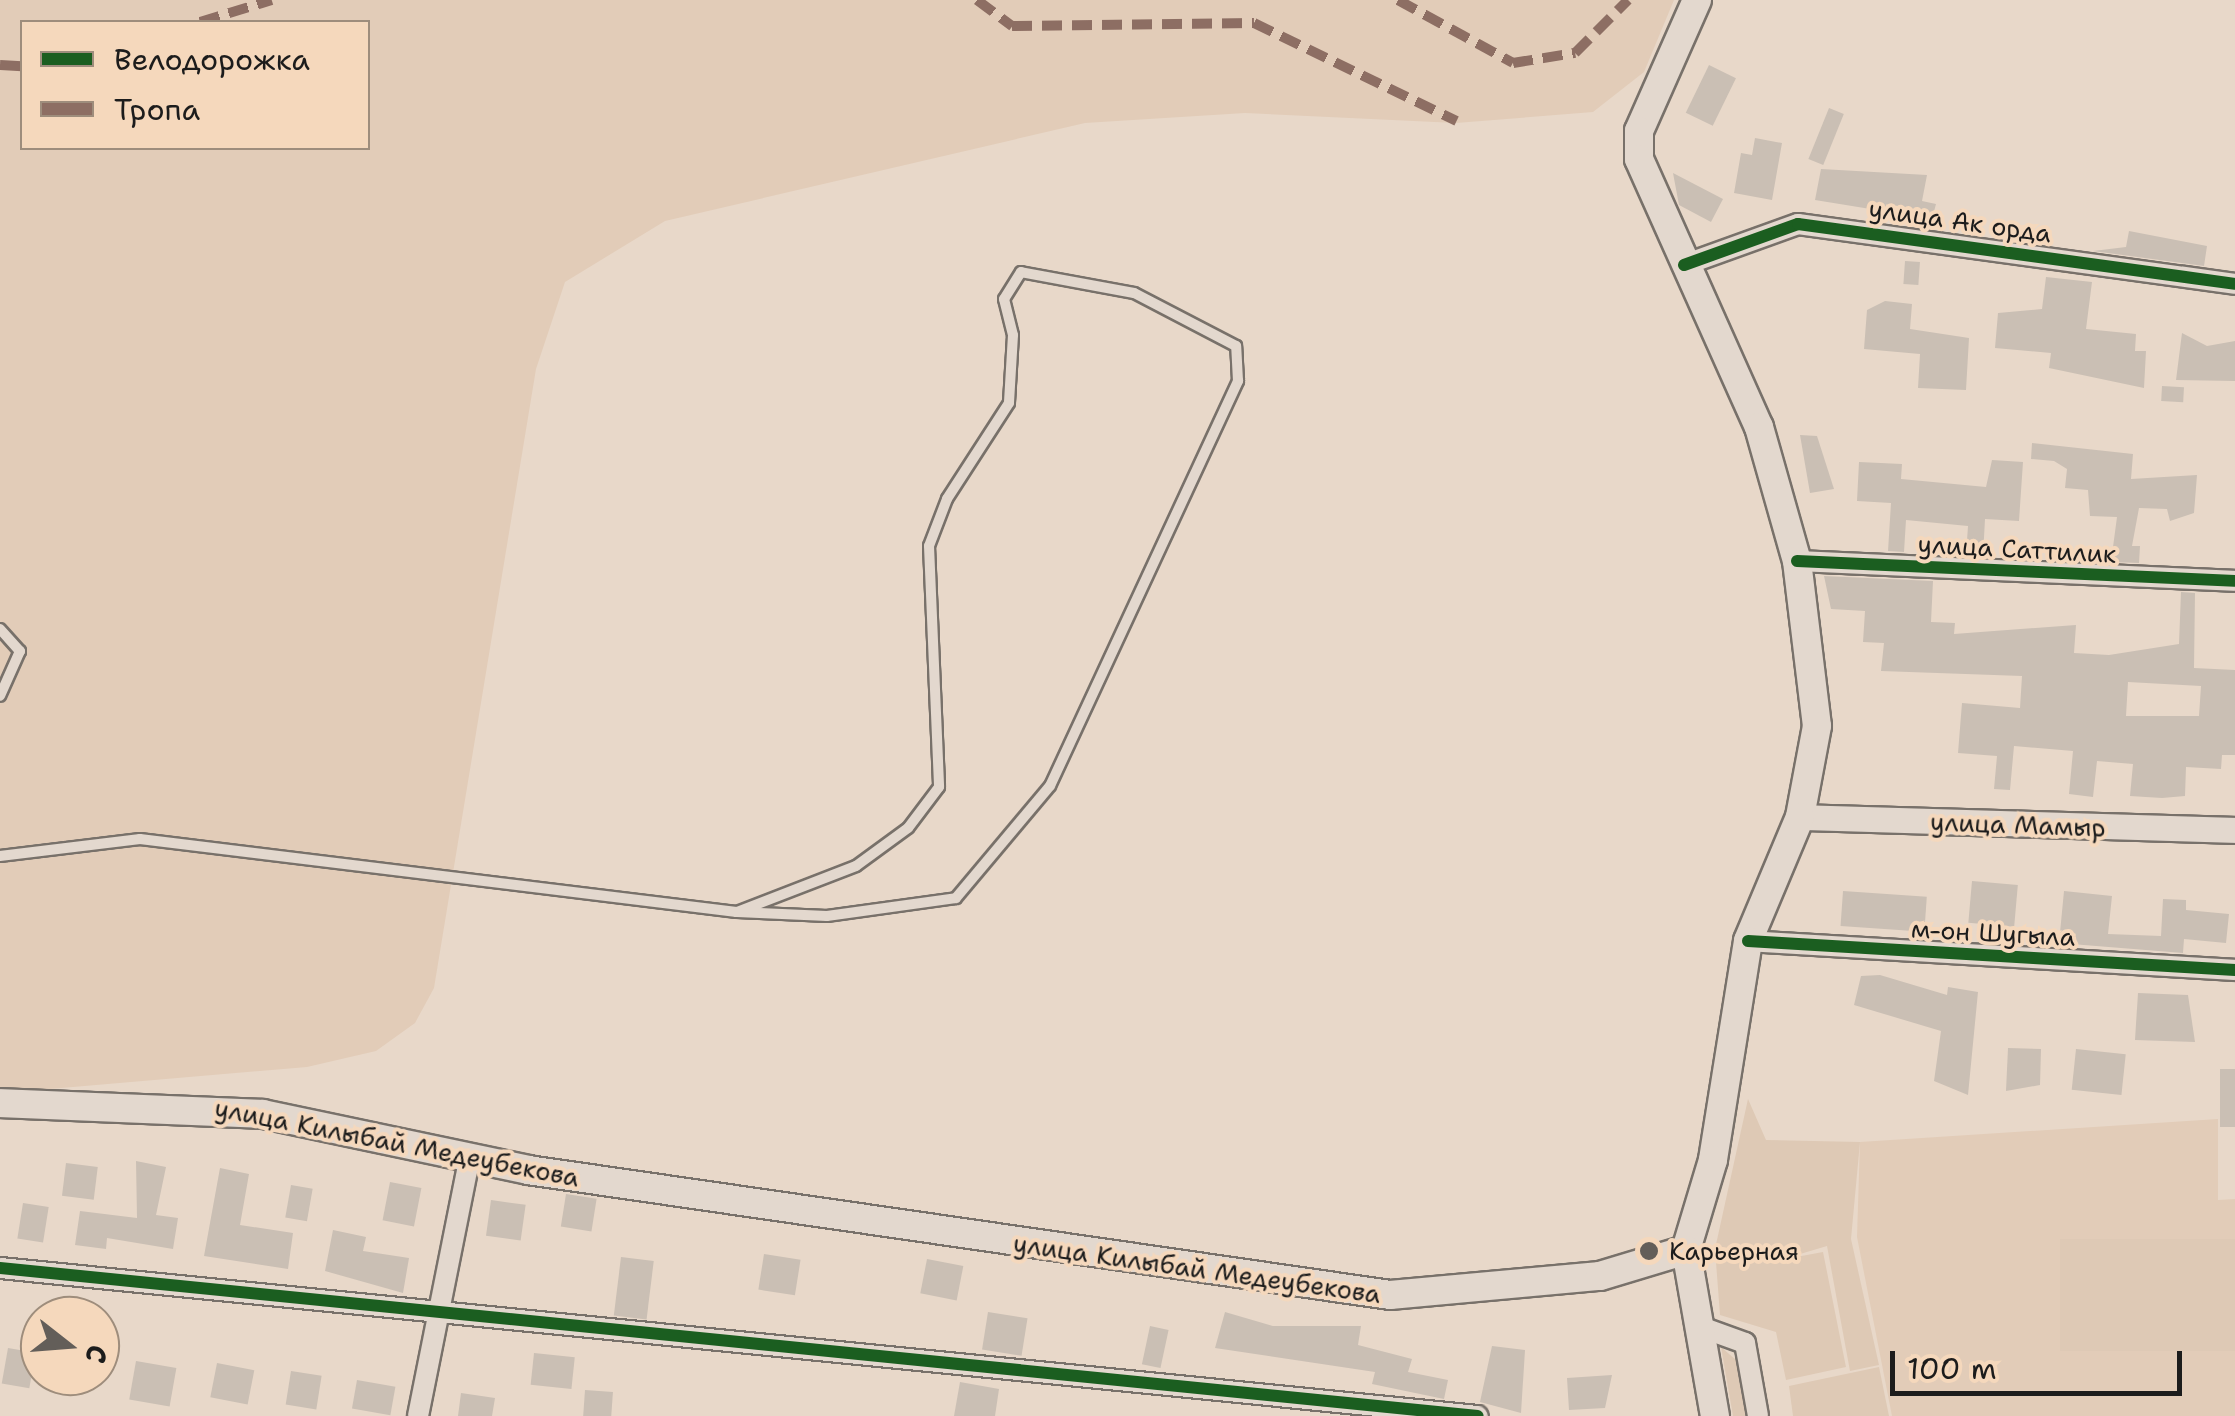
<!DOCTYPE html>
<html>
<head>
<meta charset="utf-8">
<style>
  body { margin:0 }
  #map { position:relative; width:2235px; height:1416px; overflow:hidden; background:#e8d8c9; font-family:"Shantell Sans",sans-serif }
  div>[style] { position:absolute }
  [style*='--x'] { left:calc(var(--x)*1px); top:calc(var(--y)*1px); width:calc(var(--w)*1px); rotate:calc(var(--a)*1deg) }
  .built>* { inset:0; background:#e2ccb8 }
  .green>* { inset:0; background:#dec9b5; transform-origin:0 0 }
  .building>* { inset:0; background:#cabfb4; transform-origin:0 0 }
  .roads { filter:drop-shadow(2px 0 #78716a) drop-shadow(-2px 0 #78716a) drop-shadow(0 2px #78716a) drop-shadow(0 -2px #78716a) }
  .service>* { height:10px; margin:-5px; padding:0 5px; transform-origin:5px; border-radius:5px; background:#e3d8ce }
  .minor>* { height:20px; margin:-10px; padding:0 10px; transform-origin:10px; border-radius:10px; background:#e3d8ce }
  .tertiary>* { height:25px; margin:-12.5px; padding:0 12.5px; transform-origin:12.5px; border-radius:12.5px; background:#e3d8ce }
  .secondary>* { height:28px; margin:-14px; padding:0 14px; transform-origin:14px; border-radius:14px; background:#e3d8ce }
  .quiet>* { height:10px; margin-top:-5px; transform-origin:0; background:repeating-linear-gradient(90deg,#8d6e63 0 20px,transparent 0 30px) }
  .cycleway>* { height:12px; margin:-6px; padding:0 6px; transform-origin:6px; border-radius:6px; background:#1b5e20 }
  .dots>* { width:28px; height:28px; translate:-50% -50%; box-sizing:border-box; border:5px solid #f5d8bc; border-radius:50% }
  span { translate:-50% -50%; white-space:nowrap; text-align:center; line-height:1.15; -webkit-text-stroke:8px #f5d8bc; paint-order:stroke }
  .street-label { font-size:25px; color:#1c1c1c }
  .poi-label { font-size:25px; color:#1c1c1c }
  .left { translate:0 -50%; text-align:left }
  .legend { position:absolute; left:20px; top:20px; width:350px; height:130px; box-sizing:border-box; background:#f5d8bc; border:2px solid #9e8d7c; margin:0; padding:12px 18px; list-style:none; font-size:30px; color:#1c1c1c }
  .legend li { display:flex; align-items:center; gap:20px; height:50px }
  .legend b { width:50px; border:2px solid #9e8d7c }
  .north { position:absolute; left:20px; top:1296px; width:100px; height:100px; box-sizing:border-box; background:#f5d8bc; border:2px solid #9e8d7c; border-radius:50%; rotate:107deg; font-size:28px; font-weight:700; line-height:40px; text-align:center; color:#1c1c1c }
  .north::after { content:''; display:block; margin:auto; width:35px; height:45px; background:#635e59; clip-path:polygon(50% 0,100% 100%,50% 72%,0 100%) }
  .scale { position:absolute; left:1890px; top:1351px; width:292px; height:45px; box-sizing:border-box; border:5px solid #1c1c1c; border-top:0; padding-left:12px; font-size:30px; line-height:35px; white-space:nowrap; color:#1c1c1c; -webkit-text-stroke:8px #f5d8bc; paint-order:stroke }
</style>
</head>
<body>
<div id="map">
  <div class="built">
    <div style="clip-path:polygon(evenodd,0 0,1674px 0,1644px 72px,1593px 112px,1456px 123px,1245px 113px,1085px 123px,665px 221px,565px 282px,536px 369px,434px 988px,415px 1023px,376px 1051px,307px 1067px,38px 1090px,0 1087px,0 0,22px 22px,368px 22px,368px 148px,22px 148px,22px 22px)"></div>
    <div style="clip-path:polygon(2218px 1119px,2218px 1200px,2235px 1199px,2235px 1416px,1892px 1416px,1857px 1237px,1860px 1142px)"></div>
  </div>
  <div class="green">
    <div style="clip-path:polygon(1748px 1099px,1766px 1140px,1860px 1142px,1851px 1239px,1879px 1365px,1850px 1371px,1827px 1246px,1780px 1260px,1823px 1252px,1846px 1367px,1786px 1380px,1776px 1332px,1720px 1315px,1715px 1249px)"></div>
    <div style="left:2235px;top:1239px;width:112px;height:175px;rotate:90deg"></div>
    <div style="clip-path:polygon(1721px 1347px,1736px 1360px,1746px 1416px,1733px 1416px)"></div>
    <div style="clip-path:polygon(1879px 1367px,1889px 1416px,1793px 1416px,1789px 1386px)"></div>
  </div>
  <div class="building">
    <div style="left:1709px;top:65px;width:30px;height:53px;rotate:26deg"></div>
    <div style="left:1829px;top:108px;width:16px;height:55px;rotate:22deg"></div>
    <div style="clip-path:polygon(1755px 138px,1782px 143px,1772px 200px,1734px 193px,1741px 153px,1752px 155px)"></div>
    <div style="clip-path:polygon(1821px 169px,1927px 175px,1922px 201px,1936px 204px,1932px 219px,1815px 200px)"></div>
    <div style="clip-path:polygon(1673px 173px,1723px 199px,1711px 222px,1679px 205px)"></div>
    <div style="clip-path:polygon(2129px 231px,2207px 246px,2204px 266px,2093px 251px,2126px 247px)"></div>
    <div style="left:1905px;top:261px;width:15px;height:23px;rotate:4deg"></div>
    <div style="clip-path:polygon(2046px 277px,2092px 282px,2086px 329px,2136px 334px,2135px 351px,2146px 351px,2144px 388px,2049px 368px,2051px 353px,1995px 348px,1998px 313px,2042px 309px)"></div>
    <div style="clip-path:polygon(1885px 301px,1912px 304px,1910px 329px,1969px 338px,1966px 390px,1918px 388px,1920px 354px,1864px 349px,1867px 310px)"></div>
    <div style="clip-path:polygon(2182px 333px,2207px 346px,2235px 341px,2235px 381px,2176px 380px)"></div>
    <div style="left:2162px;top:386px;width:22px;height:15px;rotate:3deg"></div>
    <div style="clip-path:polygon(1800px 435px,1817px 436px,1834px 489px,1810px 493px)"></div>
    <div style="clip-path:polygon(2032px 443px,2133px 454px,2131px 479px,2197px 475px,2194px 513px,2170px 521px,2167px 509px,2139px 508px,2132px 546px,2140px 546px,2139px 563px,2111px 562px,2117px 517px,2090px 516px,2088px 490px,2065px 488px,2067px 469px,2054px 461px,2031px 459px)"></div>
    <div style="clip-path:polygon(1992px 460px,2023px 462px,2019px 521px,1985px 519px,1983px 556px,1966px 555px,1968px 526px,1906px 520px,1904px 552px,1888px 551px,1891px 503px,1857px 501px,1859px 462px,1902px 464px,1901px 479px,1986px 487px)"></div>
    <div style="clip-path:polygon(evenodd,1824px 576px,1933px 581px,1931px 622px,1955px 623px,1954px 634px,2076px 625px,2074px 653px,2109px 655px,2179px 644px,2181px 592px,2195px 593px,2194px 668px,2235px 670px,2235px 755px,2222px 755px,2221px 769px,2186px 767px,2185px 796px,2162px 798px,2130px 796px,2133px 764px,2097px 761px,2093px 797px,2069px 794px,2073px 751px,2014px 746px,2010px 790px,1994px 789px,1997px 756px,1958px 753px,1962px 703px,2020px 708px,2022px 676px,1881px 671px,1884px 643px,1863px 642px,1865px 611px,1831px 609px,1824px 576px,2128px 682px,2201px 686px,2199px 716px,2126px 716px,2128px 682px)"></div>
    <div style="left:1972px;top:881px;width:46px;height:42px;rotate:5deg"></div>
    <div style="left:1843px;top:891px;width:84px;height:35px;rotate:4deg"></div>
    <div style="clip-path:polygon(2064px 891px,2112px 896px,2108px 934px,2161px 936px,2163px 899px,2186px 900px,2186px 910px,2229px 914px,2226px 943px,2184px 939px,2183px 953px,2059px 943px)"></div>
    <div style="clip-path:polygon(1880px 975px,1947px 995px,1948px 987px,1978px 992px,1968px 1095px,1934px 1081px,1941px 1031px,1854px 1005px,1861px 976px)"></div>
    <div style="clip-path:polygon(2138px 993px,2188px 995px,2195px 1042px,2135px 1040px)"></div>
    <div style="clip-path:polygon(2008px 1048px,2041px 1049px,2040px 1085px,2006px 1091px)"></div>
    <div style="left:2076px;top:1049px;width:50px;height:41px;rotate:6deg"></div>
    <div style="left:2220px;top:1069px;width:15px;height:58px"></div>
    <div style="clip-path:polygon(136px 1161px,166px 1167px,156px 1215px,178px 1218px,173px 1249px,107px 1238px,106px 1249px,75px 1245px,80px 1211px,137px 1218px)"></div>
    <div style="left:66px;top:1163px;width:32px;height:33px;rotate:7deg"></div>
    <div style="clip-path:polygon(220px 1168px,249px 1174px,240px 1225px,293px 1233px,288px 1269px,204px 1256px)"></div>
    <div style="left:390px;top:1182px;width:32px;height:39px;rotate:11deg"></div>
    <div style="left:291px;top:1185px;width:22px;height:33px;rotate:10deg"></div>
    <div style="left:566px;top:1194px;width:31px;height:33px;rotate:9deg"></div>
    <div style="left:491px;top:1200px;width:35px;height:36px;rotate:8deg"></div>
    <div style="left:23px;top:1203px;width:26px;height:36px;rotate:9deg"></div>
    <div style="clip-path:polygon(333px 1230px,366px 1237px,363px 1251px,409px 1258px,403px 1293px,325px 1271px)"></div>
    <div style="left:764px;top:1254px;width:37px;height:36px;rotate:9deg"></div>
    <div style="left:621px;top:1257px;width:33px;height:59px;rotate:7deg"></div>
    <div style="left:927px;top:1259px;width:37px;height:35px;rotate:11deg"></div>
    <div style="left:988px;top:1312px;width:40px;height:38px;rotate:9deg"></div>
    <div style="clip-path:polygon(1225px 1312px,1273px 1326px,1361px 1326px,1358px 1345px,1412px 1359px,1408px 1372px,1448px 1380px,1444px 1399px,1372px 1384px,1375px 1372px,1215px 1348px)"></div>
    <div style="left:1150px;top:1326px;width:19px;height:39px;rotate:12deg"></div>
    <div style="clip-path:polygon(1492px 1346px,1525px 1350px,1521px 1413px,1480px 1402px)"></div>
    <div style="left:8px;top:1348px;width:28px;height:36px;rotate:10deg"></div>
    <div style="left:534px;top:1353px;width:41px;height:32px;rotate:6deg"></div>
    <div style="left:136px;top:1361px;width:41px;height:39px;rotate:10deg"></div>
    <div style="left:217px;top:1363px;width:38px;height:35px;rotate:11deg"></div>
    <div style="left:291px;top:1371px;width:31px;height:34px;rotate:9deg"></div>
    <div style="clip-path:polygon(1612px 1375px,1605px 1408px,1569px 1410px,1567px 1378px)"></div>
    <div style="left:357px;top:1380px;width:39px;height:29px;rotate:10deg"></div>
    <div style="clip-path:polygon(960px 1382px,999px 1389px,995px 1416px,954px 1416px)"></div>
    <div style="left:585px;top:1390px;width:28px;height:26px;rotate:4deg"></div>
    <div style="clip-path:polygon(461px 1393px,495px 1398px,492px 1416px,458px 1416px)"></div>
  </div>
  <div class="roads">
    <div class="service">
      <div style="--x:0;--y:629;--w:30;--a:48"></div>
      <div style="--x:20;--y:651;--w:49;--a:114"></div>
      <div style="--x:0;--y:856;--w:141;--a:-6.9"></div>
      <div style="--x:140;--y:839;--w:601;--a:6.97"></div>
      <div style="--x:737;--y:912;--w:90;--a:2.5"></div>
      <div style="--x:827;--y:916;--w:130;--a:-7.9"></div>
      <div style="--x:956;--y:898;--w:146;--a:-50"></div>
      <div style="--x:1050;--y:786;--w:447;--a:-65.1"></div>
      <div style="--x:1238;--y:381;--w:35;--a:-93"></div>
      <div style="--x:1236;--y:346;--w:115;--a:-152.5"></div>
      <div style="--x:1134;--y:293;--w:115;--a:-169.5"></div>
      <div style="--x:1021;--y:272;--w:32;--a:122"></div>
      <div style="--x:1004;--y:299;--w:37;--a:76"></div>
      <div style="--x:1013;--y:335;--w:68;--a:93.4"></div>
      <div style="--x:1009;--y:403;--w:114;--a:122.9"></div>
      <div style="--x:947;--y:499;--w:50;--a:111"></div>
      <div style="--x:929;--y:546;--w:241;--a:87.6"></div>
      <div style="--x:939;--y:787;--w:51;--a:127.1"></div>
      <div style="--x:908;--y:828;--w:64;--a:143.8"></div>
      <div style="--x:856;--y:866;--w:128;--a:158.9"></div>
    </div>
    <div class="minor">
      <div style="--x:1684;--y:265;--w:121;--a:-19.8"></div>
      <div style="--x:1798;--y:224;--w:441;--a:7.8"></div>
      <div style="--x:1797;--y:561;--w:438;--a:2.6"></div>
      <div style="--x:1748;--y:941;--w:488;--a:3.4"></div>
      <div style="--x:0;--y:1268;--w:1485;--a:5.72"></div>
      <div style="--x:1698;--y:1326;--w:50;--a:19.9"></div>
      <div style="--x:1745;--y:1343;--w:74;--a:79.9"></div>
      <div style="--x:418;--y:1416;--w:261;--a:-78.7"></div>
    </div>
    <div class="tertiary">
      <div style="--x:1800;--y:817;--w:435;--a:1.7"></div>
    </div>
    <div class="secondary">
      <div style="--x:1697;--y:0;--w:143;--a:113.9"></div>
      <div style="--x:1639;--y:131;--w:28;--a:90"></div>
      <div style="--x:1639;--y:159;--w:294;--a:65.9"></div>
      <div style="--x:1759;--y:427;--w:139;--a:74.2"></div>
      <div style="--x:1797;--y:561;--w:166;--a:83.1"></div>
      <div style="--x:1817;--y:726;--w:93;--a:100.6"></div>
      <div style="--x:1800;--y:817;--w:134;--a:112.8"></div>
      <div style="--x:1748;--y:941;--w:222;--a:99.1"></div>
      <div style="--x:1713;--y:1160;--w:94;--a:106.7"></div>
      <div style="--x:1686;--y:1250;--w:169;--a:80.1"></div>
      <div style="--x:0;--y:1103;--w:263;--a:2.4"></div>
      <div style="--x:263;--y:1114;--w:271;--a:11.9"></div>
      <div style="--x:528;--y:1170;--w:871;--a:8.25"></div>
      <div style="--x:1390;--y:1295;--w:211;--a:-5.2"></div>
      <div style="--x:1600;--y:1276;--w:90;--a:-16.8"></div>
    </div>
  </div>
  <div class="quiet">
    <div style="--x:977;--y:0;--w:44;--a:36.6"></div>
    <div style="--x:1012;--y:26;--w:242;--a:-0.7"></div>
    <div style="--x:1254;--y:23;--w:225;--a:25.8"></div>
    <div style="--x:1398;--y:0;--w:131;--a:28.7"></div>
    <div style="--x:1513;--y:63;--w:63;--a:-9.2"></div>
    <div style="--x:1575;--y:53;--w:75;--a:-45"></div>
    <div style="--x:200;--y:22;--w:75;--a:-17"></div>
    <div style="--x:0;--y:65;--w:22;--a:3"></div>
  </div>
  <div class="cycleway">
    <div style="--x:1684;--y:265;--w:121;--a:-19.8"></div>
    <div style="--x:1798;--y:224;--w:441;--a:7.8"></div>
    <div style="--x:1797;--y:561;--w:438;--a:2.6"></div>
    <div style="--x:1748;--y:941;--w:488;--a:3.4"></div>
    <div style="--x:0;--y:1268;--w:1485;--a:5.72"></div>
  </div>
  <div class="dots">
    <div style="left:1649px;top:1251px;background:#635e59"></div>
  </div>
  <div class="street-label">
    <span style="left:1960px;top:221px;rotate:8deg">улица Ак орда</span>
    <span style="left:2017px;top:549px;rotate:3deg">улица Саттилик</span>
    <span style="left:2018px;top:825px;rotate:2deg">улица Мамыр</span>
    <span style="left:1993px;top:933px;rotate:3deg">м-он Шугыла</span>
    <span style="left:397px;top:1143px;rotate:11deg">улица Килыбай Медеубекова</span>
    <span style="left:1197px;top:1269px;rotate:8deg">улица Килыбай Медеубекова</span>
  </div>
  <div class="poi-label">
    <span class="left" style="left:1669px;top:1251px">Карьерная</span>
  </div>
  <ul class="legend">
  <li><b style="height:12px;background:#1b5e20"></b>Велодорожка</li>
  <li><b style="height:12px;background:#8d6e63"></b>Тропа</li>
  </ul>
  <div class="north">С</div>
  <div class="scale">100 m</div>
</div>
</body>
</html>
